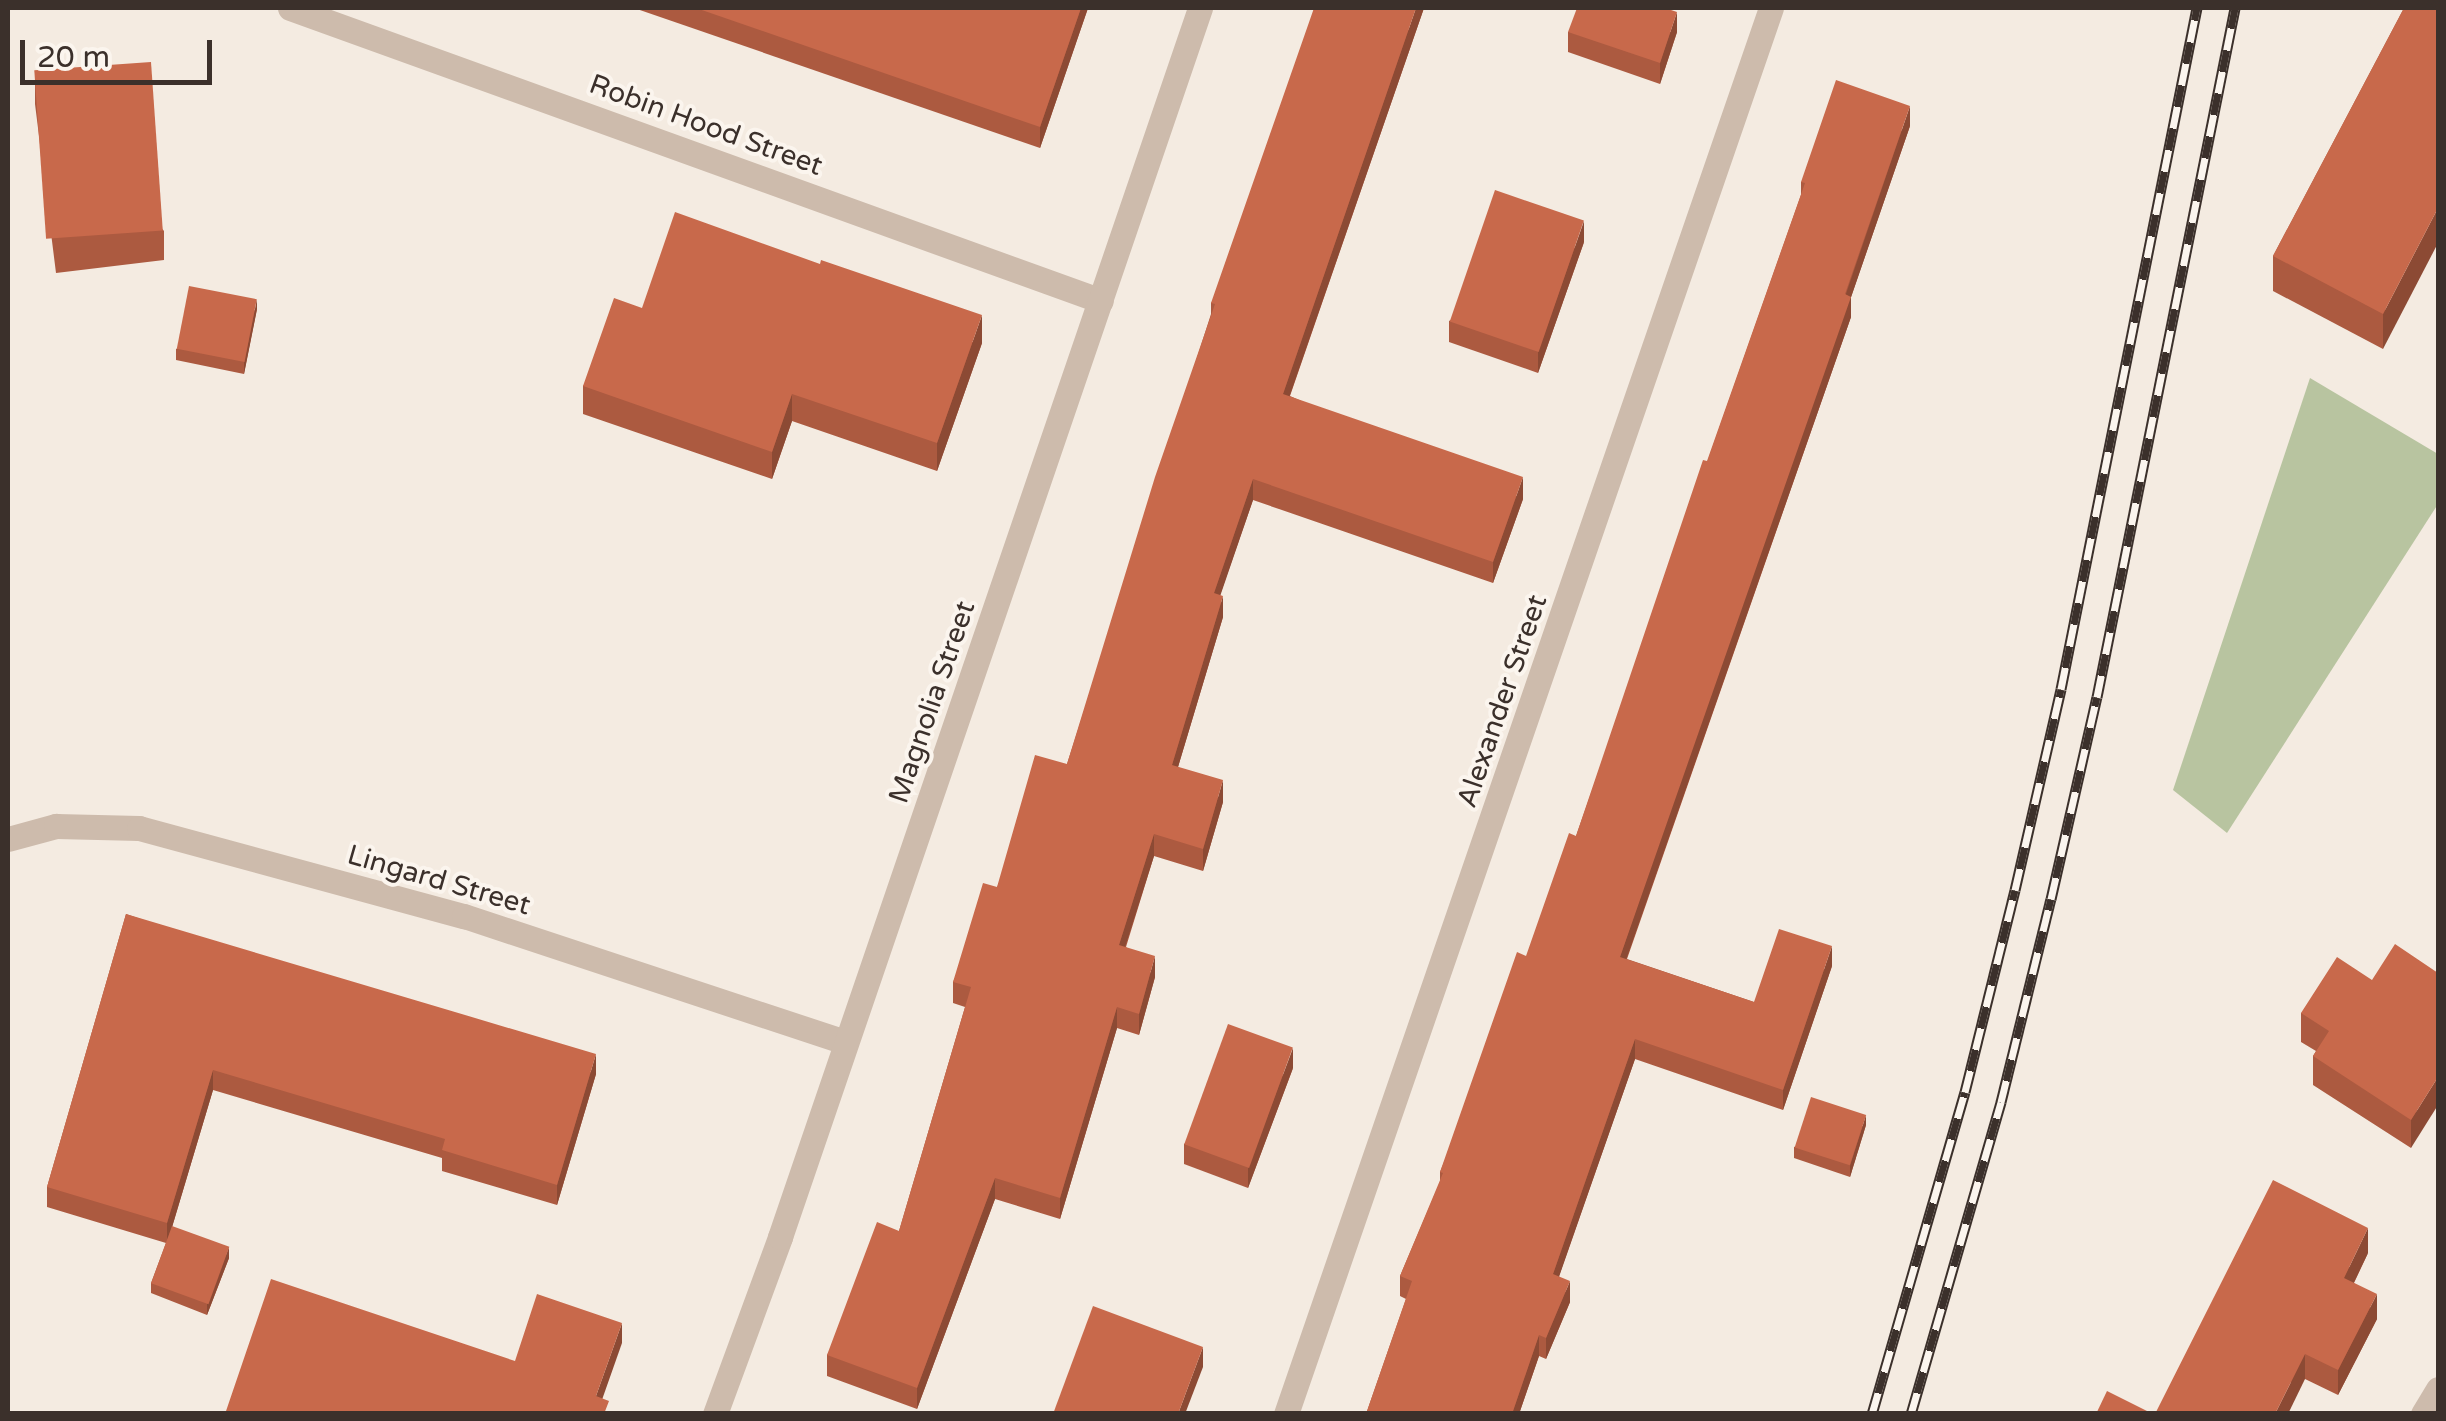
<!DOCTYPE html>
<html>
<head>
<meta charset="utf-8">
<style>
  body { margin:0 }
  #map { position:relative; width:2446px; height:1421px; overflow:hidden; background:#f4ebe1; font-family:"Varela Round",sans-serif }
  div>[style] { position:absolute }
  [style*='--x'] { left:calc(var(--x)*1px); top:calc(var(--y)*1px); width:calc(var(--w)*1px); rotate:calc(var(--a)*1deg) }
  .green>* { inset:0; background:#b8c4a0 }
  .minor>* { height:25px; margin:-12.5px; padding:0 12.5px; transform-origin:12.5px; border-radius:12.5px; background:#cdbbac }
  .rail>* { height:11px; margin-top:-5.5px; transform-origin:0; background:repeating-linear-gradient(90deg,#fbf5ee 0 22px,#3b302b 0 44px); box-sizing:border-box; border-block:2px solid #3b302b }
  .wall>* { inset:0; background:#ac5a40 }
  .shaded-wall>* { inset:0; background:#8c4a34 }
  .building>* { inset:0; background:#c8694b; transform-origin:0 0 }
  span { translate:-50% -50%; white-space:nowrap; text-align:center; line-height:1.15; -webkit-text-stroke:8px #fbf5ee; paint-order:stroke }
  .street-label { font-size:28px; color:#3b302b }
  .frame { position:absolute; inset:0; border:10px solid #3b302b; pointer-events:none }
  .scale { position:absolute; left:20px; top:40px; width:192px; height:45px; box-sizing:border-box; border:5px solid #3b302b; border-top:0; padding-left:12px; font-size:30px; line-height:35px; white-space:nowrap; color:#3b302b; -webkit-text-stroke:8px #fbf5ee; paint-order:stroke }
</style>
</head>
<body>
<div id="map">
  <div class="green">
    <div style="clip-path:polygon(2310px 378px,2438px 454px,2438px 504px,2227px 833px,2173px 790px)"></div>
  </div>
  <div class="minor">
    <div style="--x:290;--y:8;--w:862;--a:19.86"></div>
    <div style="--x:8;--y:839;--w:50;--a:-15.2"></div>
    <div style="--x:56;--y:826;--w:83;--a:1.4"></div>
    <div style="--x:139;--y:828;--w:337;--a:15.2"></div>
    <div style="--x:464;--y:916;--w:401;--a:18.3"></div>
    <div style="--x:715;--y:1414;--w:189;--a:-69.8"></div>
    <div style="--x:780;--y:1237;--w:1299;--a:-71.13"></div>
    <div style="--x:1286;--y:1414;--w:1487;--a:-70.97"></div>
    <div style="--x:2423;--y:1414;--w:29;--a:-59"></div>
  </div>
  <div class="rail">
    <div style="--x:1872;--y:1414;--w:335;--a:-73.9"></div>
    <div style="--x:1965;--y:1092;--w:208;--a:-76.1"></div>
    <div style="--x:2015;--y:890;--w:206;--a:-77.1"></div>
    <div style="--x:2061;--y:689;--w:694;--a:-78.71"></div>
    <div style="--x:1911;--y:1414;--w:325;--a:-73.9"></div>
    <div style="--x:2001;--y:1102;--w:209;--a:-76.2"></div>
    <div style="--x:2051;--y:899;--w:207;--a:-77.2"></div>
    <div style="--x:2097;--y:697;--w:703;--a:-78.67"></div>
  </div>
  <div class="wall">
    <div style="clip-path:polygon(634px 8px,1088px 8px,1040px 148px)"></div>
    <div style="clip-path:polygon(1424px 8px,1290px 396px,1523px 499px,1493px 583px,1253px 500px,1220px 595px,1223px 617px,1178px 767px,1223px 802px,1203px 871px,1154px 856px,1126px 947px,1155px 977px,1139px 1035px,1117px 1028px,1060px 1219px,995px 1199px,917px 1409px,827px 1376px,827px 1355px,899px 1231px,965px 1007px,953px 1003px,953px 982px,997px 887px,1067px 764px,1211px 314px,1211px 303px)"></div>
    <div style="clip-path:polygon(2404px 8px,2383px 349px,2273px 291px,2273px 256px)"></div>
    <div style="clip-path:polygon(1568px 32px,1677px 32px,1660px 84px,1568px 52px)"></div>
    <div style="clip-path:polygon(35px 76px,164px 231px,164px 260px,56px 273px,35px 104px)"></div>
    <div style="clip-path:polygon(1910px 126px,1851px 297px,1851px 317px,1627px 959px,1754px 1002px,1832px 966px,1783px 1110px,1635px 1059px,1559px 1276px,1570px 1302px,1546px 1359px,1539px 1356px,1519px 1414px,1366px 1414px,1406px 1299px,1400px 1296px,1400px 1276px,1440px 1182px,1440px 1172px,1576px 836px,1801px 195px,1801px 182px)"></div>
    <div style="clip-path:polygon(1584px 242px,1538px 373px,1449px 342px,1449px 321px)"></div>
    <div style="clip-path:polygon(642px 308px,982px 343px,937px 471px,792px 421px,772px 479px,583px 414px,583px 386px)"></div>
    <div style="clip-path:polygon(257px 309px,244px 374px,176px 360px,176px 349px)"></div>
    <div style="clip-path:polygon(126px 914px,596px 1074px,557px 1205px,442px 1171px,442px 1158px,213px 1090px,172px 1227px,229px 1258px,207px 1315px,151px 1293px,151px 1283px,166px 1243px,47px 1207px,47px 1187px)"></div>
    <div style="clip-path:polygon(2438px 973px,2411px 1148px,2313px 1085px,2313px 1056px,2316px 1051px,2301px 1042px,2301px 1013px)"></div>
    <div style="clip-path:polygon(1293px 1068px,1248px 1188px,1184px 1164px,1184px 1144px)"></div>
    <div style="clip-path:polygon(1866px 1125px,1850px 1177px,1794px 1158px,1794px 1147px)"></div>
    <div style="clip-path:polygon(2368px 1253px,2354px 1283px,2377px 1319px,2338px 1395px,2305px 1379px,2155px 1414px)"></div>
  </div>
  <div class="shaded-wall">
    <div style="clip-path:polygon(1081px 8px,1088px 8px,1040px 148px,1040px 127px)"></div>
    <div style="clip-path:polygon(1416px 8px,1424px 8px,1283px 415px,1283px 394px)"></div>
    <div style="clip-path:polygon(1677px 12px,1677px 32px,1660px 84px,1660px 63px)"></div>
    <div style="clip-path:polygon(1910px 106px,1910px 126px,1847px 309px,1851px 297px,1851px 317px,1620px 977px,1620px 957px)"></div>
    <div style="clip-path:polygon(2438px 208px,2438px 243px,2383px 349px,2383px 314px)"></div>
    <div style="clip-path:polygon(1584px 221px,1584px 242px,1538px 373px,1538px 352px)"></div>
    <div style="clip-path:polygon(257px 299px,257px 309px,244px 374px,244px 363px)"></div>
    <div style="clip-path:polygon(982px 315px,982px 343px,937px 471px,937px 443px)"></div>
    <div style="clip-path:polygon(792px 394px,792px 421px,772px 479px,772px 452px)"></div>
    <div style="clip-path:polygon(1523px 477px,1523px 499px,1493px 583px,1493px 562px)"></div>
    <div style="clip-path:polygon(1253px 479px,1253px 500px,1214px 614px,1214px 593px)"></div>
    <div style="clip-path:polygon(1223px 596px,1223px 617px,1172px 787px,1172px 765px)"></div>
    <div style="clip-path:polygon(1223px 780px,1223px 802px,1203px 871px,1203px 849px)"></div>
    <div style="clip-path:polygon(1154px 834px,1154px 856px,1119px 966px,1119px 945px)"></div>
    <div style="clip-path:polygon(1832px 946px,1832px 966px,1783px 1110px,1783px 1090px)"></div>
    <div style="clip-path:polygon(1155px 956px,1155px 977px,1139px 1035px,1139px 1014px)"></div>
    <div style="clip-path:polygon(1117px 1007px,1117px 1028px,1060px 1219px,1060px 1198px)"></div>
    <div style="clip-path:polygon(1635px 1039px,1635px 1059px,1553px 1294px,1553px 1274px)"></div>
    <div style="clip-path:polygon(1293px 1048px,1293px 1068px,1248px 1188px,1248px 1168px)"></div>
    <div style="clip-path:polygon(596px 1054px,596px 1074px,557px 1205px,557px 1185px)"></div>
    <div style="clip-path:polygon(213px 1070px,213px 1090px,167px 1244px,167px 1223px)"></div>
    <div style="clip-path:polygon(2438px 1077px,2438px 1105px,2411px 1148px,2411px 1120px)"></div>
    <div style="clip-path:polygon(1866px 1115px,1866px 1125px,1850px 1177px,1850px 1166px)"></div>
    <div style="clip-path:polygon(995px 1178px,995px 1199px,917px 1409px,917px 1388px)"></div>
    <div style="clip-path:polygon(2368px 1228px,2368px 1253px,2344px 1303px,2344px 1278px)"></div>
    <div style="clip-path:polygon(229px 1247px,229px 1258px,207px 1315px,207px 1304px)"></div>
    <div style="clip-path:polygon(1570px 1281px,1570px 1302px,1546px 1359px,1546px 1338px)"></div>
    <div style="clip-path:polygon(2377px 1294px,2377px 1319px,2338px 1395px,2338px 1370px)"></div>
    <div style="clip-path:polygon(622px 1323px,622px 1343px,597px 1414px,596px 1396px)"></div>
    <div style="clip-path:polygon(1539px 1335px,1539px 1356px,1519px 1414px,1512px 1414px)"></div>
    <div style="clip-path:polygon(1203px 1347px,1203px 1367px,1185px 1414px,1178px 1414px)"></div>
    <div style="clip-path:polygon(2305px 1354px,2305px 1379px,2288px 1414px,2275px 1414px)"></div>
  </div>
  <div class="building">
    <div style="clip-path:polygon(696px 8px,1081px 8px,1040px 127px)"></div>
    <div style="clip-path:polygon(1314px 8px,1416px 8px,1283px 394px,1523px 477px,1493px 562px,1253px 479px,1214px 593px,1223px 596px,1172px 765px,1223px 780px,1203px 849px,1154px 834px,1119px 945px,1155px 956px,1139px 1014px,1117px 1007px,1060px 1198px,995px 1178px,917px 1388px,827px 1355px,877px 1222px,899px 1231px,971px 987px,953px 982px,983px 883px,997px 887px,1035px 755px,1067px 764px,1155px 477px,1215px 304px,1211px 303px)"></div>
    <div style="clip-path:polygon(1577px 8px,1665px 8px,1677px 12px,1660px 63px,1568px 32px)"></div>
    <div style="clip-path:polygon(2404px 8px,2438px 8px,2438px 208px,2383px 314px,2273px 256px)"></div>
    <div style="left:151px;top:62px;width:169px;height:117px;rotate:86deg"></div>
    <div style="clip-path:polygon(1836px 80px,1910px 106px,1845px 294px,1851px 297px,1620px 957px,1754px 1002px,1779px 929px,1832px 946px,1783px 1090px,1635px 1039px,1553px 1274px,1570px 1281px,1546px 1338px,1539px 1335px,1512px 1414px,1366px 1414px,1412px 1281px,1400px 1276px,1443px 1173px,1440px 1172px,1517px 952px,1526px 956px,1569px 833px,1576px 836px,1703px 460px,1707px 461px,1805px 183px,1801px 182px)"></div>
    <div style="left:1495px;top:190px;width:94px;height:139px;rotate:19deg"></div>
    <div style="clip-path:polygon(675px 212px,820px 264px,821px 260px,982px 315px,937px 443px,792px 394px,772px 452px,583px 386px,614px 298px,642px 308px)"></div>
    <div style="left:189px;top:286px;width:69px;height:64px;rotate:11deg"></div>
    <div style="clip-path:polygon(126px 914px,596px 1054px,557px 1185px,442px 1150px,445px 1139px,213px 1070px,167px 1223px,47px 1187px)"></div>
    <div style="clip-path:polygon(2395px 944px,2438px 973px,2438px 1077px,2411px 1120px,2313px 1056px,2329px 1031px,2301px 1013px,2337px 957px,2372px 980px)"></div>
    <div style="left:1228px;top:1024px;width:69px;height:128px;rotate:20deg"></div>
    <div style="left:1811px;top:1097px;width:58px;height:53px;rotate:18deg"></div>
    <div style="clip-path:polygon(2273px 1180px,2368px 1228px,2344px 1278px,2377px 1294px,2338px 1370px,2305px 1354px,2275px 1414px,2155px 1414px)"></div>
    <div style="left:172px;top:1226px;width:61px;height:61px;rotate:20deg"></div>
    <div style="clip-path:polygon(271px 1279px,515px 1361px,537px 1294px,622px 1323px,596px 1396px,609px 1401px,604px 1414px,225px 1414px)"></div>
    <div style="clip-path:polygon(1093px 1306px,1203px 1347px,1178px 1414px,1053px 1414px)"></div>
    <div style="clip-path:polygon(2107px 1391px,2153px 1414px,2096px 1414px)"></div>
  </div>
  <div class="street-label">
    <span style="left:706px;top:125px;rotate:20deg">Robin Hood Street</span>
    <span style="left:1502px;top:701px;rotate:-71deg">Alexander Street</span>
    <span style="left:932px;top:702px;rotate:-71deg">Magnolia Street</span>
    <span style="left:439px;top:880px;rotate:16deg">Lingard Street</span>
  </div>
  <div class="frame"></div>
  <div class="scale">20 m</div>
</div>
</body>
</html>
